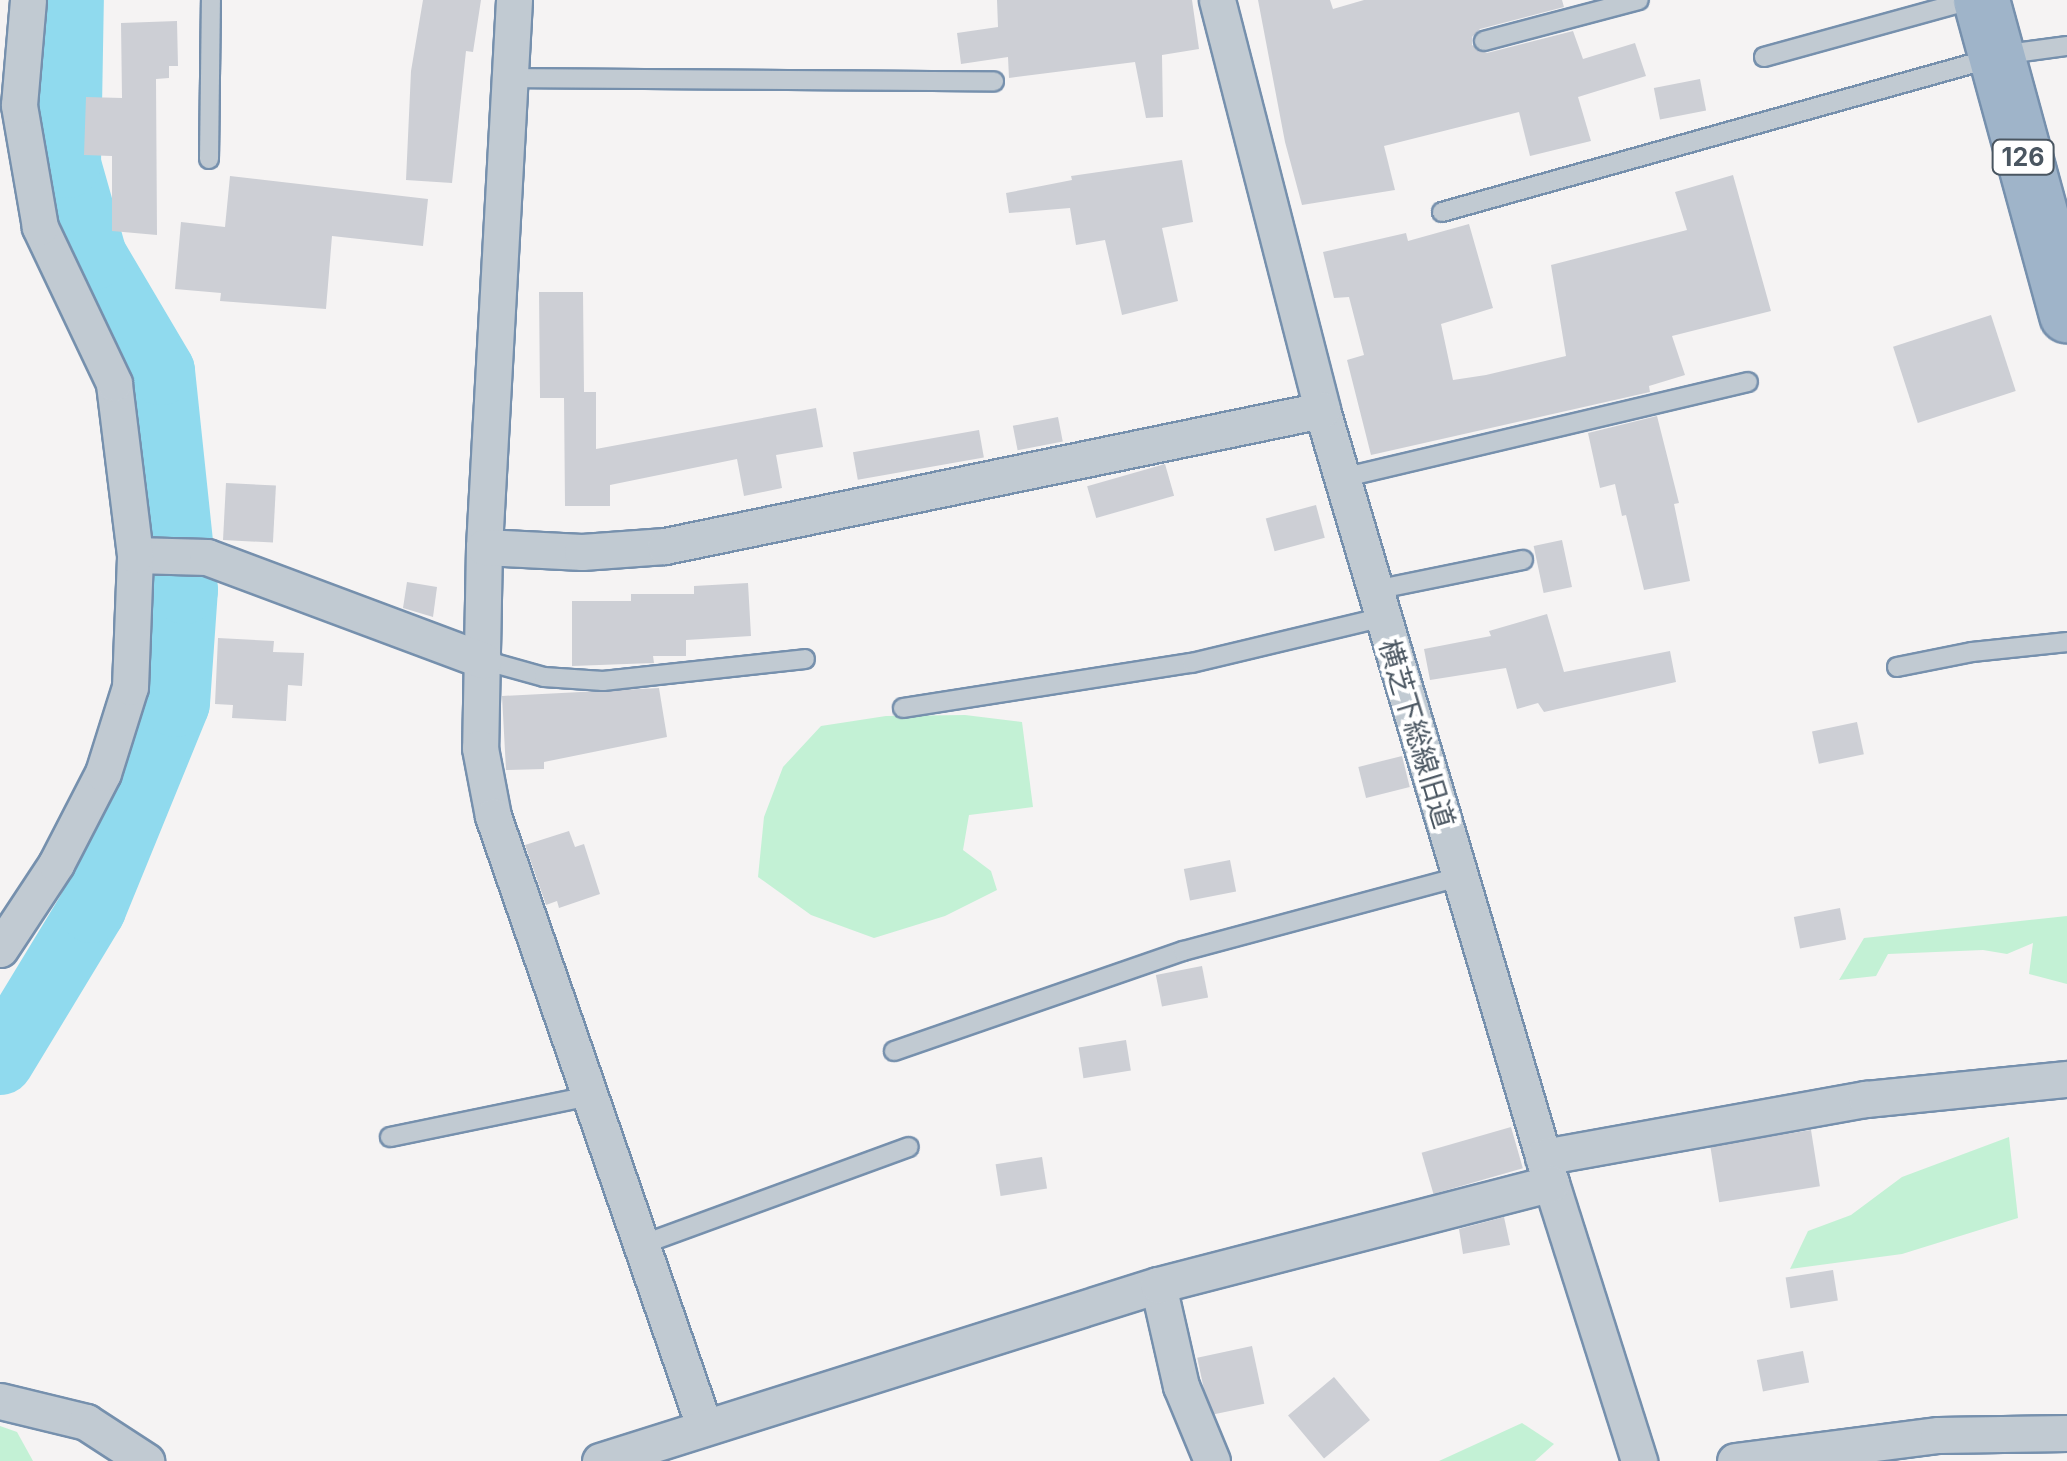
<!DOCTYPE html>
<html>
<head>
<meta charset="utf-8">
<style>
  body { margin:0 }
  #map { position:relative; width:2067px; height:1461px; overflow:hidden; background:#f5f3f3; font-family:Inter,"Noto Sans JP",sans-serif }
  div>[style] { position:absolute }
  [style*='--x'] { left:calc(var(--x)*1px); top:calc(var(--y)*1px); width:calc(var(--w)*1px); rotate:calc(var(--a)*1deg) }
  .green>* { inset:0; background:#c3f1d5 }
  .river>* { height:68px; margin:-34px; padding:0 34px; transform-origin:34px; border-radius:34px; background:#90daee }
  .building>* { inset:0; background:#cdcfd5; transform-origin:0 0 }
  .roads { filter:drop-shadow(2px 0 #7690ad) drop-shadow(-2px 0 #7690ad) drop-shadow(0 2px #7690ad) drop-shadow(0 -2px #7690ad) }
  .service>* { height:18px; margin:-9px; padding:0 9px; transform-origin:9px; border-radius:9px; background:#c1cad2 }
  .minor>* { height:35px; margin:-17.5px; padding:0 17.5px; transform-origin:17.5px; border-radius:17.5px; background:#c1cad2 }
  .trunk>* { height:55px; margin:-27.5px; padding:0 27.5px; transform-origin:27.5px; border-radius:27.5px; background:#9fb4c9 }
  span { translate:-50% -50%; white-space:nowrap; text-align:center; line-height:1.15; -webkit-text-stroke:8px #fff; paint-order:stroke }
  .shield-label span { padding:2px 8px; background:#fff; border:2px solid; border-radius:8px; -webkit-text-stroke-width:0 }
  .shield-label { font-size:25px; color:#4a5661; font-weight:700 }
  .street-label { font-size:28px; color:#4a5661 }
</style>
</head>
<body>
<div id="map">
  <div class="green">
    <div style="clip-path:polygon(965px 715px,1022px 722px,1033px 807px,969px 815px,963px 850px,991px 871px,997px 890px,945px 916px,874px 938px,811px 915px,758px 877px,764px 817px,783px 767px,821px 726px,886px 716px)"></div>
    <div style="clip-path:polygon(2067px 916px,2067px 984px,2029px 974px,2033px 943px,2007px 954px,1983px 950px,1888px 954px,1876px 976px,1839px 980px,1864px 938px)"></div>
    <div style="clip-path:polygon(2009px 1137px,2018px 1218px,1902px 1254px,1790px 1269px,1808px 1231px,1851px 1215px,1902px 1177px)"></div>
    <div style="clip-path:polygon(1522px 1423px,1554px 1444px,1535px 1461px,1439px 1461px)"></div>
    <div style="clip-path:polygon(0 1426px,17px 1432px,33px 1461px,0 1461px)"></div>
  </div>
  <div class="river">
    <div style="--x:0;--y:1061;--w:178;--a:-58.8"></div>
    <div style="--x:92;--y:909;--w:222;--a:-67.8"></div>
    <div style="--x:176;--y:703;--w:113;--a:-86"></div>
    <div style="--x:184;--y:590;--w:220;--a:-96"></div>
    <div style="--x:161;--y:371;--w:134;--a:-120.6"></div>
    <div style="--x:93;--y:256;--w:96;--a:-105.8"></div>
    <div style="--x:67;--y:164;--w:164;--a:-89"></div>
  </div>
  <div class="building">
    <div style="clip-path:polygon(423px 0,481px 0,473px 52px,466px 51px,452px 183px,406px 180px,411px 71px)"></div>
    <div style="clip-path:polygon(997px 0,1192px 0,1199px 49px,1162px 55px,1163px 117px,1146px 118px,1135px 62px,1009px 78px,1008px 57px,961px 64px,957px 33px,998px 27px)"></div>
    <div style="clip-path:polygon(1258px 0,1330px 0,1333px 9px,1364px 0,1562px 0,1564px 7px,1480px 29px,1472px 37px,1472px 45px,1487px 53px,1573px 31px,1583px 59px,1635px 43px,1646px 76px,1578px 97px,1591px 141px,1530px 156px,1519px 112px,1384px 146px,1395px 190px,1302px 205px,1285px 142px)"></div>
    <div style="clip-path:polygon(177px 21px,178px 66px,169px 66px,169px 78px,156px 79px,157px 235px,112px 231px,112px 156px,84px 155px,86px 97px,122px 98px,121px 23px)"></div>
    <div style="left:1700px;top:79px;width:32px;height:47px;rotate:79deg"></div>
    <div style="clip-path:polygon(1182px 160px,1193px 222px,1162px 228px,1178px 301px,1122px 315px,1105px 240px,1076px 245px,1070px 208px,1009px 213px,1006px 193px,1072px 180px,1071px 176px)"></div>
    <div style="clip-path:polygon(1733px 175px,1771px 311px,1672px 336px,1685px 375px,1649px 386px,1650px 392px,1371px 455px,1347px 360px,1364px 355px,1349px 297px,1334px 298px,1323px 252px,1406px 233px,1408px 241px,1469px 224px,1493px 308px,1441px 324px,1453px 380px,1486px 375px,1566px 356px,1551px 265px,1687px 230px,1675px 192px)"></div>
    <div style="clip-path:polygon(230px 176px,428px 199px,423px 246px,332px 236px,326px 309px,220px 301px,221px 293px,175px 289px,181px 222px,225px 227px)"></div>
    <div style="clip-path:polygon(539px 292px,583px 292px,584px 392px,596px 392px,596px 449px,816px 408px,823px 447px,776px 455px,782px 488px,744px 496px,737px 459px,610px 485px,610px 506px,565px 506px,564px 398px,540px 398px)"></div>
    <div style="left:1991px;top:315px;width:80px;height:103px;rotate:72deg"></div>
    <div style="clip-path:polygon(1657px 416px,1679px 503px,1674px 504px,1690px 581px,1644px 590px,1626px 515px,1622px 516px,1615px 484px,1600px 488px,1588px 433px)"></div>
    <div style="left:1058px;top:417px;width:25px;height:46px;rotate:79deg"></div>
    <div style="left:979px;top:430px;width:28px;height:128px;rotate:80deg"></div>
    <div style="left:1165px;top:464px;width:33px;height:81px;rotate:74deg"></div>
    <div style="left:226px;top:483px;width:50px;height:57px;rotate:3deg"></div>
    <div style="left:1316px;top:505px;width:34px;height:52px;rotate:75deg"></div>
    <div style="left:1562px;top:540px;width:48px;height:29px;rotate:78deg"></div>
    <div style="clip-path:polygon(407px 582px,437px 587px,433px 617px,403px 608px)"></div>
    <div style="clip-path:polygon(748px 583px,751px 636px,686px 640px,686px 656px,653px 656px,654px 663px,572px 666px,572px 601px,631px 601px,631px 594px,694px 594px,694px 586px)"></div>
    <div style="clip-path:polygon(1547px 614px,1564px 672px,1670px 651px,1676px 682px,1544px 712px,1538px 703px,1517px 709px,1506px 668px,1430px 680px,1424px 649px,1491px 636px,1489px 631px)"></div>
    <div style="clip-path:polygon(218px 638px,274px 641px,273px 652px,304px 653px,302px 686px,288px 685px,286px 721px,232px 718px,233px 705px,215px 704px)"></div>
    <div style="clip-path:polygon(659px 688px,667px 737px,544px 762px,544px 769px,506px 770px,502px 696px)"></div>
    <div style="left:1857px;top:722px;width:33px;height:46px;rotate:78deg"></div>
    <div style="left:1402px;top:756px;width:32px;height:45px;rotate:76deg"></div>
    <div style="clip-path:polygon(569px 831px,575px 847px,584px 844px,600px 894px,559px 908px,557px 901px,546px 905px,525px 845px)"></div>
    <div style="left:1230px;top:860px;width:32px;height:47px;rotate:79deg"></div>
    <div style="left:1840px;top:908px;width:32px;height:47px;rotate:79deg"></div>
    <div style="left:1202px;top:966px;width:32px;height:47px;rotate:79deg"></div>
    <div style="left:1126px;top:1040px;width:31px;height:48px;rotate:81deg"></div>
    <div style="left:1511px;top:1127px;width:43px;height:93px;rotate:74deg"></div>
    <div style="left:1811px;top:1130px;width:57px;height:102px;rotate:81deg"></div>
    <div style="left:1042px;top:1157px;width:32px;height:47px;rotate:81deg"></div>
    <div style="clip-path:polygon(1504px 1217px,1510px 1245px,1463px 1254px,1459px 1229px)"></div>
    <div style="left:1833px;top:1270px;width:31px;height:48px;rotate:81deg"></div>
    <div style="left:1252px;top:1346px;width:59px;height:56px;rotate:78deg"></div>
    <div style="left:1803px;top:1351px;width:32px;height:47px;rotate:79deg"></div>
    <div style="left:1334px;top:1377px;width:56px;height:60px;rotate:50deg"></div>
  </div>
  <div class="roads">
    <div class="service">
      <div style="--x:1484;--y:41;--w:160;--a:-14.8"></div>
      <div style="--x:2000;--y:55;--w:68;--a:-7.7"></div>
      <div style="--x:1764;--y:57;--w:199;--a:-15.4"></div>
      <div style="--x:510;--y:78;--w:484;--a:0.4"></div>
      <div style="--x:209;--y:159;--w:159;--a:-89.3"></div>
      <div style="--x:1442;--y:212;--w:549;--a:-15.63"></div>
      <div style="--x:1342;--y:478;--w:417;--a:-13.3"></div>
      <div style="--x:1375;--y:590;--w:151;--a:-11.5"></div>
      <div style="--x:483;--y:660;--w:63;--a:15.6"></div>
      <div style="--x:544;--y:677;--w:59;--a:3.9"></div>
      <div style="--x:603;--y:681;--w:203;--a:-6.2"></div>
      <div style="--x:1897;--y:667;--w:76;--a:-11.3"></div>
      <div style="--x:1972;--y:652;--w:96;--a:-6"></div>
      <div style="--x:903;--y:708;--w:292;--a:-8.9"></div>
      <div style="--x:1192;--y:663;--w:196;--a:-13.5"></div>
      <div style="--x:894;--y:1051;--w:306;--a:-19.1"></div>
      <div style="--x:1183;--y:951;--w:287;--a:-15"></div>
      <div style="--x:390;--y:1137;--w:204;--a:-11.6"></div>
      <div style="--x:641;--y:1245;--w:285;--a:-20.1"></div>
    </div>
    <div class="minor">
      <div style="--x:514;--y:0;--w:548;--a:93.14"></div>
      <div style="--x:484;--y:547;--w:201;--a:91.1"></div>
      <div style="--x:480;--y:748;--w:69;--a:79.2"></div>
      <div style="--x:493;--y:816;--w:645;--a:70.92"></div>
      <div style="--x:1217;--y:0;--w:423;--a:75.6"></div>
      <div style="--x:1322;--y:410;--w:806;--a:73.5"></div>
      <div style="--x:1551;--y:1183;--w:292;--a:72.4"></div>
      <div style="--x:484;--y:547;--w:98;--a:2.9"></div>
      <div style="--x:582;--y:552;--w:83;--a:-4.1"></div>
      <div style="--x:665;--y:546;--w:671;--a:-11.7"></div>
      <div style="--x:135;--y:555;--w:72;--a:1.6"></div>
      <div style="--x:207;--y:557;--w:295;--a:20.5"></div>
      <div style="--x:0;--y:949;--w:102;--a:-56.6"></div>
      <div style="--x:56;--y:864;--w:102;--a:-62.7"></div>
      <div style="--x:103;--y:773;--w:90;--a:-72.6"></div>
      <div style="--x:130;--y:687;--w:132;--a:-87.8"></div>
      <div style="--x:135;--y:555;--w:173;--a:-97"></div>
      <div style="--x:114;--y:383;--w:173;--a:-115.4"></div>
      <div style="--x:40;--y:227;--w:124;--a:-99.8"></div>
      <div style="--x:19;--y:105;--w:105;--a:-85.1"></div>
      <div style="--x:1543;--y:1157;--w:328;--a:-10.2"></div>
      <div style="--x:1866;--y:1099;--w:202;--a:-5.7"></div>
      <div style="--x:1158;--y:1285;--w:104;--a:77.2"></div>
      <div style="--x:1181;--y:1386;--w:81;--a:67.5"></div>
      <div style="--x:0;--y:1401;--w:89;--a:13.7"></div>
      <div style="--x:86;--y:1422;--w:72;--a:33"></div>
      <div style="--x:600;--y:1461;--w:585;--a:-17.51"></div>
      <div style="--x:1158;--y:1285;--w:406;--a:-14.5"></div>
      <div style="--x:1735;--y:1461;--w:205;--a:-7.3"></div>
      <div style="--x:1938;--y:1435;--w:129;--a:-0.9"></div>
    </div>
    <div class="trunk">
      <div style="--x:1981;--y:0;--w:326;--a:74.7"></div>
    </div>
  </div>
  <div class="shield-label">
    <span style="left:2023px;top:157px">126</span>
  </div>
  <div class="street-label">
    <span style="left:1417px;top:734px;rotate:73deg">横芝下総線旧道</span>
  </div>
</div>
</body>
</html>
